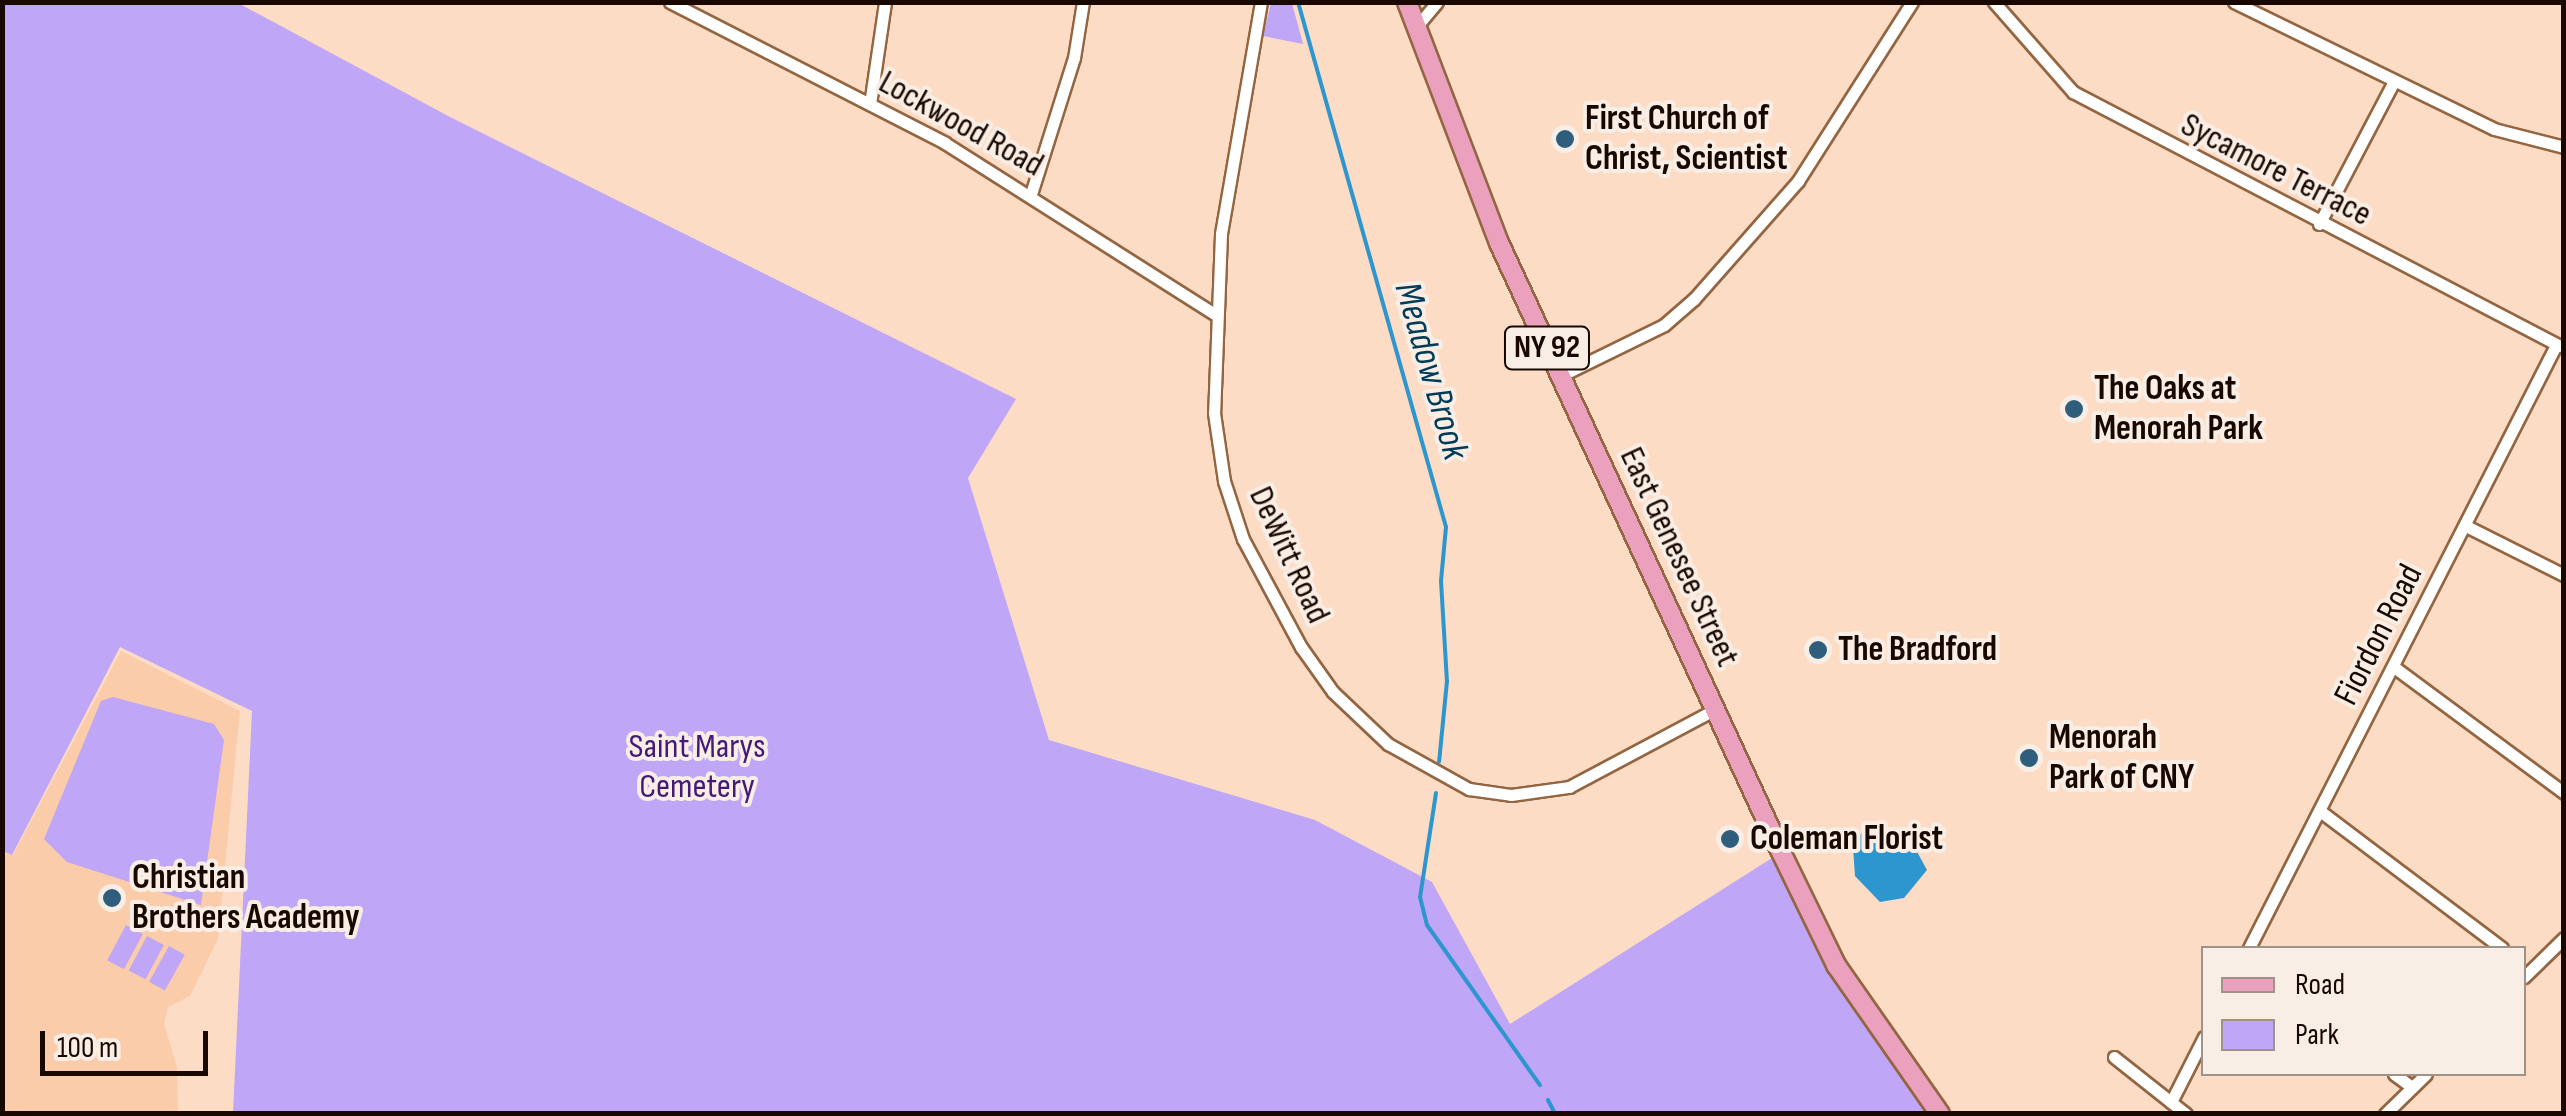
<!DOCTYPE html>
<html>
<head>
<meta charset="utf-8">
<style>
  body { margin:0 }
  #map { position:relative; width:2566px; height:1116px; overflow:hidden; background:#fcdcc5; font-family:"Sofia Sans Condensed",sans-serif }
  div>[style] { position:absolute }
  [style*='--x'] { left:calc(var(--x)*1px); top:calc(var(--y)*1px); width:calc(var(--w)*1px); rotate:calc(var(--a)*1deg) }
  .built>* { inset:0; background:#fbcca9 }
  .green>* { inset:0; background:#bfa6f6; transform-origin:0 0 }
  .water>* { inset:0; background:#2e96cf }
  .stream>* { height:4px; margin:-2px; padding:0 2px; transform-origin:2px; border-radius:2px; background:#2e96cf }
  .roads { filter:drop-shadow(2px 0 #936541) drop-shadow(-2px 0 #936541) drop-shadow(0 2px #936541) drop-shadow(0 -2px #936541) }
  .street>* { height:11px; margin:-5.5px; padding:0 5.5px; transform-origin:5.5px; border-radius:5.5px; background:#fff }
  .primary>* { height:18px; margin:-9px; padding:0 9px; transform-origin:9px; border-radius:9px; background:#eba0bd }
  .dots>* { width:28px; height:28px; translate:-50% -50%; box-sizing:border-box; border:5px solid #f9eee6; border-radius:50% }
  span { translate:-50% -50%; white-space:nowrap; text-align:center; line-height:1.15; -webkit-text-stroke:8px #f9eee6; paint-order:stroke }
  .shield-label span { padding:2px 8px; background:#f9eee6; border:2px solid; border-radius:8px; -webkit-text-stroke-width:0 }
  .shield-label { font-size:32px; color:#190800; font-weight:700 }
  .poi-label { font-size:35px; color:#190800; font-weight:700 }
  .left { translate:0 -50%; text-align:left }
  .street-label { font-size:35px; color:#190800 }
  .park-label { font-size:35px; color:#441a79 }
  .water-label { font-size:38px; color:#003b58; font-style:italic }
  .frame { position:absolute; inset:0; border:5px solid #190800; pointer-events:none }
  .legend { position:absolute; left:2201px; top:946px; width:325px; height:130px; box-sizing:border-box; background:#f9eee6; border:2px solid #9f928a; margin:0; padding:12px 18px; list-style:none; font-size:30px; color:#190800 }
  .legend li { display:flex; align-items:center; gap:20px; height:50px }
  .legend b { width:50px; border:2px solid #9f928a }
  .scale { position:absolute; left:40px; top:1031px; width:168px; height:45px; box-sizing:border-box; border:5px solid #190800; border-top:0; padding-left:12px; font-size:30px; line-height:35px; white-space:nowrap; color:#190800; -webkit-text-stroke:8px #f9eee6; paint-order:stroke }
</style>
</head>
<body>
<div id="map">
  <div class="built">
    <div style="clip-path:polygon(121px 651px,240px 711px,218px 939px,190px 996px,168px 1007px,164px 1024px,177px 1067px,178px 1113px,3px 1113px,2px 852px,13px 855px)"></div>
  </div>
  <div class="green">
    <div style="clip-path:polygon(3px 2px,238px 3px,450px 117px,1016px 399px,968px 478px,1049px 740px,1315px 820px,1432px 882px,1510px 1024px,1772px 858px,1827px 971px,1927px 1113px,233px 1113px,252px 711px,120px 647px,12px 855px,3px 851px)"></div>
    <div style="clip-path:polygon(1271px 3px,1292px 3px,1303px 44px,1263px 36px)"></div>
    <div style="clip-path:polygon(113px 697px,214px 724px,224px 740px,201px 905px,67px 862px,44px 839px,101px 701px)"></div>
    <div style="left:126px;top:925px;width:19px;height:40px;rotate:28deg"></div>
    <div style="left:147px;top:936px;width:19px;height:39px;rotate:28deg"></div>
    <div style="left:169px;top:946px;width:18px;height:41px;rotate:29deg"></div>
  </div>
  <div class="water">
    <div style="clip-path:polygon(1867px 823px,1891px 829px,1915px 848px,1927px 870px,1904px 898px,1880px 902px,1855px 876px,1853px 848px)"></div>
  </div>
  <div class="stream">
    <div style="--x:1298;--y:2;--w:545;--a:74.26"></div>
    <div style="--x:1446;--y:527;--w:54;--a:95.3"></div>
    <div style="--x:1441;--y:581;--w:100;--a:86.6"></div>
    <div style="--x:1447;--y:681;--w:81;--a:95.6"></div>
    <div style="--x:1436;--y:793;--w:105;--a:98.7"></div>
    <div style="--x:1420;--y:897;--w:29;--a:76"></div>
    <div style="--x:1427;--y:925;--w:196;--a:54.8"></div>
    <div style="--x:1548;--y:1100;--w:16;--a:63"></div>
  </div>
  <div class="roads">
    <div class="street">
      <div style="--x:670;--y:2;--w:309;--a:27.1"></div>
      <div style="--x:945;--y:143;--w:319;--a:32.4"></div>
      <div style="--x:1261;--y:2;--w:235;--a:99.8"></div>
      <div style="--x:1221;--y:234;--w:179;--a:92.2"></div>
      <div style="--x:1214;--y:413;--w:69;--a:81.6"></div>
      <div style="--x:1224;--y:481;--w:61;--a:71.9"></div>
      <div style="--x:1243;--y:539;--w:123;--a:61.8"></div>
      <div style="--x:1301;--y:647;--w:55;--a:54.6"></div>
      <div style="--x:1333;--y:692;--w:76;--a:43.4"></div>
      <div style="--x:1388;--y:744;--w:93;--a:29.1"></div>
      <div style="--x:1469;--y:789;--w:42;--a:8.1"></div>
      <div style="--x:1511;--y:795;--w:59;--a:-7.9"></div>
      <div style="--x:1569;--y:787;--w:164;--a:-28"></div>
      <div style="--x:1994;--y:2;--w:120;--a:48.7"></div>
      <div style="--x:2073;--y:92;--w:549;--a:27.54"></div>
      <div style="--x:2234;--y:2;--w:289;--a:26"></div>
      <div style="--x:2494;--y:129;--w:72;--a:14.4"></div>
      <div style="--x:1417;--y:26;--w:31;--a:-50"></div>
      <div style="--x:870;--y:104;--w:103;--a:-81.6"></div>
      <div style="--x:1031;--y:194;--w:143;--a:-72.5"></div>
      <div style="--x:1074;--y:58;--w:57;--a:-80.9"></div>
      <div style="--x:2319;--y:224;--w:159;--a:-62.3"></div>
      <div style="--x:1560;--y:376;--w:116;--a:-26.1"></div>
      <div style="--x:1664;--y:325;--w:40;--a:-41"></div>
      <div style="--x:1694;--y:299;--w:157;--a:-48.6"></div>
      <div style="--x:1798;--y:181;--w:212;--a:-57.5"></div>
      <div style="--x:2466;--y:526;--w:110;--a:26.6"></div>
      <div style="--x:2394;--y:667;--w:212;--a:36.5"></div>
      <div style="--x:2320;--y:811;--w:228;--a:37"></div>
      <div style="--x:2249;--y:948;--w:677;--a:-63.02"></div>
      <div style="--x:2524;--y:977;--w:56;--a:-44.3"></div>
      <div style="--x:2114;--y:1057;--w:92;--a:38.4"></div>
      <div style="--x:2394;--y:1074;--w:22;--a:36"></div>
      <div style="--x:2171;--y:1102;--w:73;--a:-63.1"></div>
      <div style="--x:2385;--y:1114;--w:57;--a:-44.3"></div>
    </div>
    <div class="primary">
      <div style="--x:1407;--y:2;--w:260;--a:69.1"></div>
      <div style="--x:1500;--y:245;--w:669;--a:65.16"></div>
      <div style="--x:1781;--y:852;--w:126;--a:64"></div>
      <div style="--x:1836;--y:965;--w:182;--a:55.1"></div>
    </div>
  </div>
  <div class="dots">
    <div style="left:1565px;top:139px;background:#2e5e7c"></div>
    <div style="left:2074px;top:409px;background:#2e5e7c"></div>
    <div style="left:1818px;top:650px;background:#2e5e7c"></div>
    <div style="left:2029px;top:758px;background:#2e5e7c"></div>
    <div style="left:1730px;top:839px;background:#2e5e7c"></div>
    <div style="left:112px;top:898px;background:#2e5e7c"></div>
  </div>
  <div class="shield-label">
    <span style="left:1547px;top:348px">NY 92</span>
  </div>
  <div class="poi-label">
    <span class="left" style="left:1585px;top:139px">First Church of<br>Christ, Scientist</span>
    <span class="left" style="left:2094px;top:409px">The Oaks at<br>Menorah Park</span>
    <span class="left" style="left:1838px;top:650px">The Bradford</span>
    <span class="left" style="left:2049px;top:758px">Menorah<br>Park of CNY</span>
    <span class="left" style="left:1750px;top:839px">Coleman Florist</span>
    <span class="left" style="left:132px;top:898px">Christian<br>Brothers Academy</span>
  </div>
  <div class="street-label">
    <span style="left:961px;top:124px;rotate:29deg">Lockwood Road</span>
    <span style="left:2276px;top:170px;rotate:27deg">Sycamore Terrace</span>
    <span style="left:1289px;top:555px;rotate:65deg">DeWitt Road</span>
    <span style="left:1679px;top:557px;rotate:65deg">East Genesee Street</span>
    <span style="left:2379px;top:635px;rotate:-63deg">Fiordon Road</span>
  </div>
  <div class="park-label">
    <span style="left:697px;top:767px">Saint Marys<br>Cemetery</span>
  </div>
  <div class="water-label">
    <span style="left:1431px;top:371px;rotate:74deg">Meadow Brook</span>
  </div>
  <div class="frame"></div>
  <ul class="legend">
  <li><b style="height:12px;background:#eba0bd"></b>Road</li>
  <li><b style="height:28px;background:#bfa6f6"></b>Park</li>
  </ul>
  <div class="scale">100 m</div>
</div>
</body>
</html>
